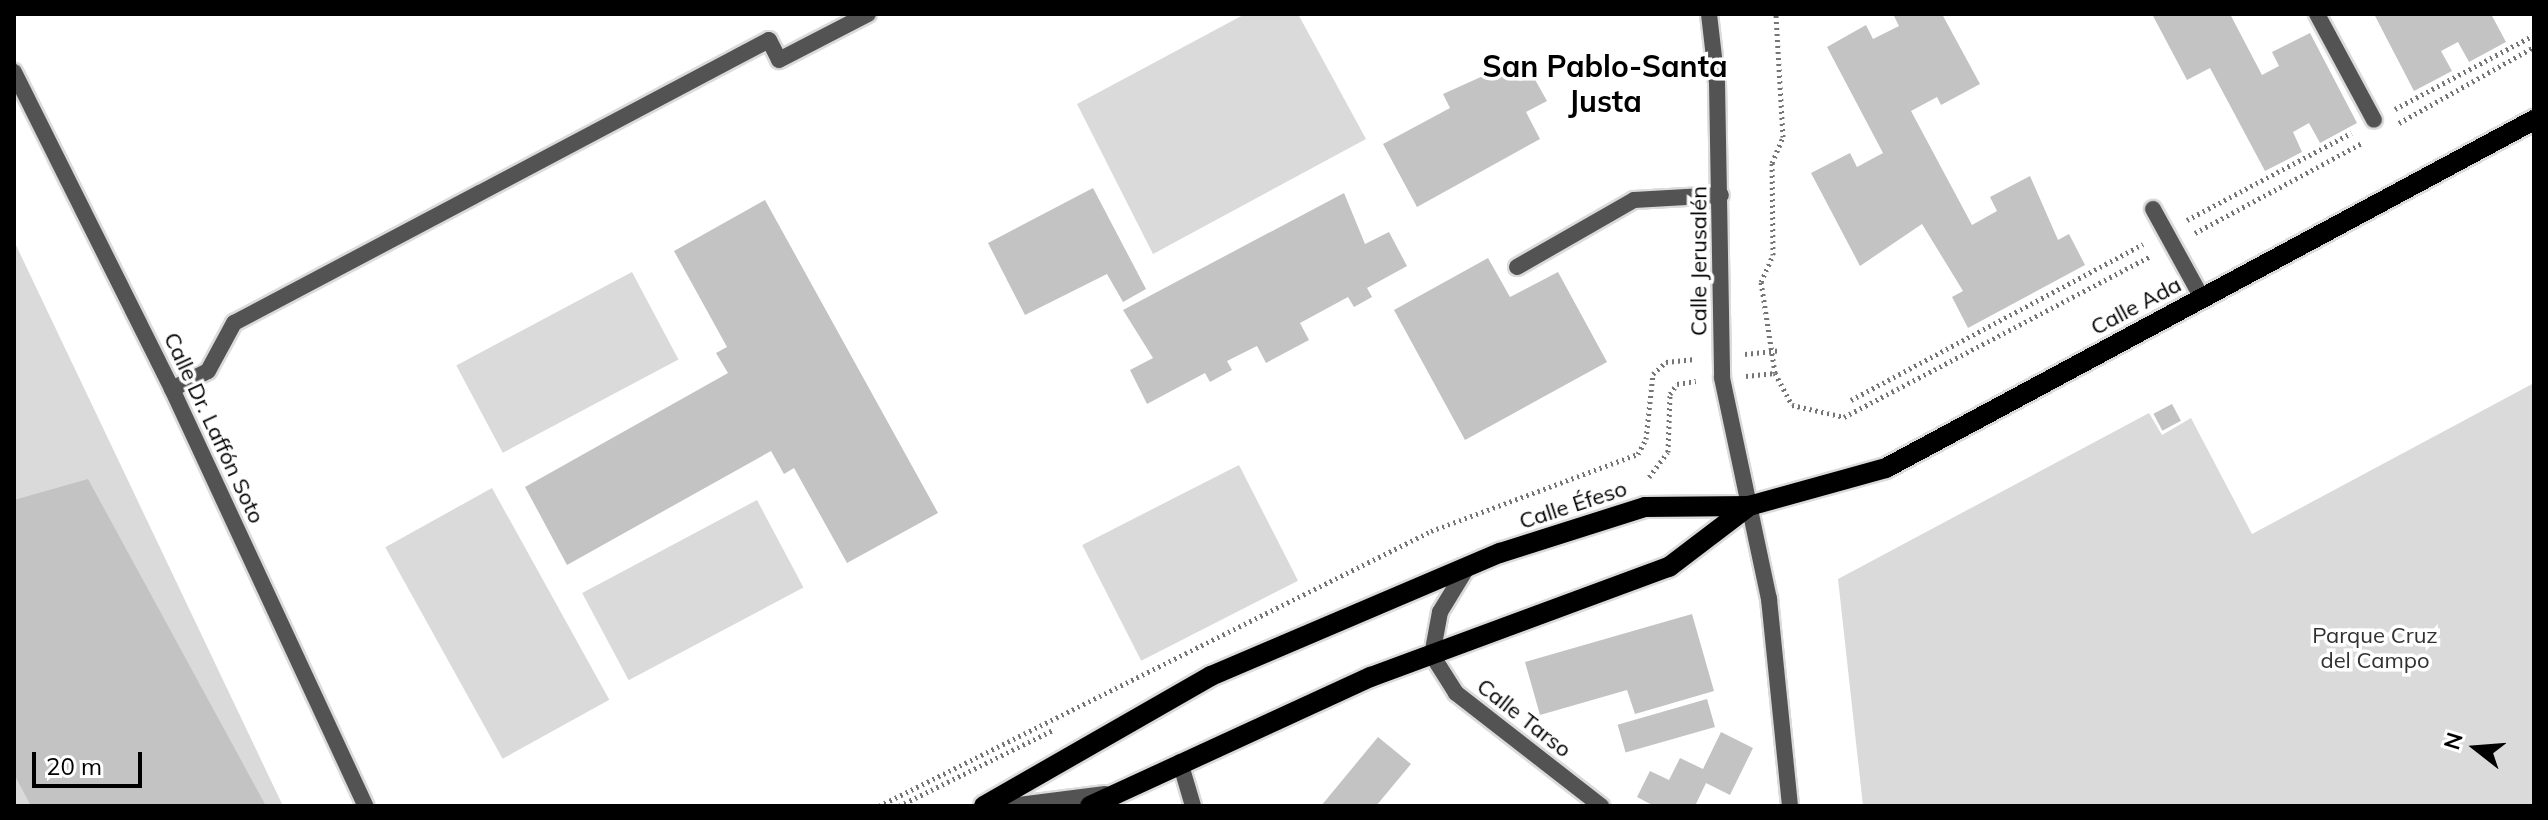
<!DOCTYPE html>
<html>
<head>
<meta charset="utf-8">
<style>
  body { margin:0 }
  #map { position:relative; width:2548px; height:820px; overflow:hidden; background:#fff; font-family:Mulish,sans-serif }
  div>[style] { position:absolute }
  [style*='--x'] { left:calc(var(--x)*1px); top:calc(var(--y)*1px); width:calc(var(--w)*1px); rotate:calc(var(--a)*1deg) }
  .green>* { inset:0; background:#dadada; transform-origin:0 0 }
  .building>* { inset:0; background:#c3c3c3; transform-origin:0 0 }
  .path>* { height:5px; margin-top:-2.5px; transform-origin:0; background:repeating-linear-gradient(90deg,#757575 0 2px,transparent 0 6px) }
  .roads { filter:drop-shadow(2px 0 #dbdbdb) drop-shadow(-2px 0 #dbdbdb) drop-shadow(0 2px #dbdbdb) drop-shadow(0 -2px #dbdbdb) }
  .service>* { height:16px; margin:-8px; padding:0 8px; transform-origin:8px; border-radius:8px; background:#535353 }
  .pedestrian>* { height:16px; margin:-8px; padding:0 8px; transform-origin:8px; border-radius:8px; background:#535353 }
  .minor>* { height:16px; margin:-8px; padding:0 8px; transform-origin:8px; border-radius:8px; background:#535353 }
  .tertiary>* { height:16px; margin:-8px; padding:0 8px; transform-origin:8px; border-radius:8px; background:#535353 }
  .primary>* { height:20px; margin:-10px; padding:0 10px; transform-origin:10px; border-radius:10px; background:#000 }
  span { translate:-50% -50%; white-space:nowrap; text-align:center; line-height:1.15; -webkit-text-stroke:7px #fff; paint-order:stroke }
  .street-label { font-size:22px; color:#000 }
  .park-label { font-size:22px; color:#313131 }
  .district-label { font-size:30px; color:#000; font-weight:700 }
  .frame { position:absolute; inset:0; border:16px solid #000; pointer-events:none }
  .north { position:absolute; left:2436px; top:708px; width:80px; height:80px; -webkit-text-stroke:6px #fff; paint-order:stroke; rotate:287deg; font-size:22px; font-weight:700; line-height:32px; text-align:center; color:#000 }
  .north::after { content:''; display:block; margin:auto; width:28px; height:36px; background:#000; clip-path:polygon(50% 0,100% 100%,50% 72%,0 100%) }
  .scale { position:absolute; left:32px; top:752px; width:110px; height:36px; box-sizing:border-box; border:4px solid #000; border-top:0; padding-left:10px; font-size:24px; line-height:28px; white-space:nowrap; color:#000; -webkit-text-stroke:6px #fff; paint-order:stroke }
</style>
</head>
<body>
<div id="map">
  <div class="green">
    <div style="clip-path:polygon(1245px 14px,1298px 14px,1366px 139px,1153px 254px,1077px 104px)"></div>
    <div style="clip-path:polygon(14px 241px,283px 806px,14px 806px)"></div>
    <div style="left:632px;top:272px;width:99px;height:199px;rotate:62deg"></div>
    <div style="clip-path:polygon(2534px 383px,2534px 806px,1863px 806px,1838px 579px,2149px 413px,2162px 435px,2191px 418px,2252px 534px)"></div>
    <div style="left:1239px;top:465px;width:130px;height:176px;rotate:63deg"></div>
    <div style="left:492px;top:488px;width:242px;height:122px;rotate:61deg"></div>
    <div style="left:757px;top:500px;width:99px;height:198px;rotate:62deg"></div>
  </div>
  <div class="building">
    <div style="clip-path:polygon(1893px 14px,1942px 14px,1980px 84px,1941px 105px,1937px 97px,1911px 111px,1972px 225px,1997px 211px,1990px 197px,2030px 176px,2058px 240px,2069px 234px,2085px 265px,1968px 328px,1952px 297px,1963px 291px,1922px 224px,1860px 266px,1811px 173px,1850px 153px,1857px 167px,1883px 153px,1827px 47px,1866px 25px,1873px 39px,1899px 26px)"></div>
    <div style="clip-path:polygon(2152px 14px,2230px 14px,2262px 75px,2279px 66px,2272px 52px,2310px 33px,2357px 123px,2320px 143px,2309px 123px,2293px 132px,2302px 152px,2265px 171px,2210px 68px,2187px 80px)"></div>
    <div style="clip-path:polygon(2374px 14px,2491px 14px,2506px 42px,2469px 62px,2458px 42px,2441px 51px,2452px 71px,2414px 91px)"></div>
    <div style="clip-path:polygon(1523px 58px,1547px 101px,1526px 112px,1540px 139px,1417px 207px,1383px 144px,1450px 108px,1443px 94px)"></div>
    <div style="clip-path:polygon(1093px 188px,1146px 289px,1123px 302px,1107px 274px,1025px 315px,988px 243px)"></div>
    <div style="clip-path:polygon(1344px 193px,1365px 244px,1389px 232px,1407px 266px,1367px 288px,1372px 297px,1354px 307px,1348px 297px,1300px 323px,1309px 340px,1266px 363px,1257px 346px,1227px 361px,1232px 370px,1210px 382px,1205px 373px,1147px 404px,1130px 370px,1153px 358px,1123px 310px)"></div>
    <div style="clip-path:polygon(765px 200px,938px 513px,847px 563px,794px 468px,784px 474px,771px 451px,567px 565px,525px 487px,728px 373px,716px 353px,727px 347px,674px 251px)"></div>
    <div style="clip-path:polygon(1488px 258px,1510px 297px,1558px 272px,1607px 362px,1465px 440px,1394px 310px)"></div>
    <div style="left:2172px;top:404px;width:19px;height:21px;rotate:62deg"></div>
    <div style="clip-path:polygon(88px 479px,266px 806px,31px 806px,14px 774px,14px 500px)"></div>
    <div style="clip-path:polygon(1692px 614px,1714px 691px,1635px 714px,1627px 690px,1540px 715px,1525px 662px)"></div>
    <div style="left:1707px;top:699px;width:29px;height:93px;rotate:74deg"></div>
    <div style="clip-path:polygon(1721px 732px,1753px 748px,1730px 795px,1706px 783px,1695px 806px,1654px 806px,1637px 797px,1650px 771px,1669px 780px,1680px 758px,1703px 769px)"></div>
    <div style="clip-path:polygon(1378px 737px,1411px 764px,1376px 806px,1321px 806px)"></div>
  </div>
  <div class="path">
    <div style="--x:2395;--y:109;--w:157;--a:-28"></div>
    <div style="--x:2399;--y:123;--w:155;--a:-29.4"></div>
    <div style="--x:2187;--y:220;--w:186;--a:-27.9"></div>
    <div style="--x:2195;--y:233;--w:190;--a:-28.3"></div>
    <div style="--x:1745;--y:354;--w:36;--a:-6"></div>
    <div style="--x:1775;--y:373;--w:92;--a:-98.7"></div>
    <div style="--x:1761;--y:282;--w:30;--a:-66"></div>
    <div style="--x:1773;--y:255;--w:92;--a:-90.6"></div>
    <div style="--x:1772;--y:163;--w:28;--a:-67"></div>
    <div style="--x:1783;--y:137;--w:123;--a:-93.3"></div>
    <div style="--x:1746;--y:376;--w:29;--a:-6"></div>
    <div style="--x:1775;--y:373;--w:36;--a:62"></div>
    <div style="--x:1792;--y:405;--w:53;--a:13"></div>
    <div style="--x:1844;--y:417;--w:347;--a:-27.7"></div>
    <div style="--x:1851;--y:400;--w:331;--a:-28.1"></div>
    <div style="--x:1649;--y:477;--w:31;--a:-53"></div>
    <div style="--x:1668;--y:452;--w:58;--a:-88"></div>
    <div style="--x:1670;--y:394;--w:12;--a:-55"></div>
    <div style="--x:1677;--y:384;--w:19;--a:-9"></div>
    <div style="--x:879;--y:806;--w:617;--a:-26.48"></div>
    <div style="--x:1431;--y:531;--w:221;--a:-20.4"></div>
    <div style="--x:1638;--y:454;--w:17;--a:-62"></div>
    <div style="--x:1646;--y:439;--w:65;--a:-83.9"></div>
    <div style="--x:1653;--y:374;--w:18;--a:-43"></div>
    <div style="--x:1666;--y:362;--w:29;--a:-6"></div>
    <div style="--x:899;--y:806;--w:174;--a:-26.3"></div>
  </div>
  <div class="roads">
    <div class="service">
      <div style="--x:1517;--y:267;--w:135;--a:-29.8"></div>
      <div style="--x:1634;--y:200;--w:87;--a:-3.3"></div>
      <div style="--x:1011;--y:806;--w:95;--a:-7.3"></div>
    </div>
    <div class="pedestrian">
      <div style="--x:2317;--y:14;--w:120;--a:61.7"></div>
      <div style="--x:172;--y:389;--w:40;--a:-26.6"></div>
      <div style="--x:208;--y:371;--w:55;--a:-61.6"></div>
      <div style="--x:234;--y:323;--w:605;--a:-27.88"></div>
      <div style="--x:769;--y:40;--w:22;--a:63"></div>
      <div style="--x:779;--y:60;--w:100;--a:-27.3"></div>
    </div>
    <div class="minor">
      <div style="--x:2153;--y:209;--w:102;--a:61.2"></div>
      <div style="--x:1180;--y:762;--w:46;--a:73.5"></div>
    </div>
    <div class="tertiary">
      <div style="--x:1709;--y:14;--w:69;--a:83.4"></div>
      <div style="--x:1717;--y:83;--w:295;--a:89"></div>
      <div style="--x:1722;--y:378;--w:226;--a:78"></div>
      <div style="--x:1769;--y:599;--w:208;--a:84.2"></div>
      <div style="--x:14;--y:72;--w:354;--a:63.5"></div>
      <div style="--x:172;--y:389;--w:460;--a:65.1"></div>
      <div style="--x:1468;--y:566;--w:54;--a:121.3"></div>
      <div style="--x:1440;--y:612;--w:44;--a:100.5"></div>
      <div style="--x:1432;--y:655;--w:45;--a:57.7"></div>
      <div style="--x:1456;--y:693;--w:184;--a:37.9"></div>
    </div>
    <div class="primary">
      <div style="--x:984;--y:806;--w:262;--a:-29.8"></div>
      <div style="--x:1211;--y:676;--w:314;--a:-23.1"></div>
      <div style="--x:1500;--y:553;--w:152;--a:-17.6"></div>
      <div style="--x:1645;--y:507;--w:104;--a:-0.6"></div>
      <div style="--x:1749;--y:506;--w:142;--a:-15.5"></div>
      <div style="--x:1886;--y:468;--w:736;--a:-28.24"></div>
      <div style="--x:1090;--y:806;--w:309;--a:-24.7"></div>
      <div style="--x:1371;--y:677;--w:318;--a:-20.3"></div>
      <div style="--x:1669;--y:567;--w:101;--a:-37.3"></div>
    </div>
  </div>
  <div class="street-label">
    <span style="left:1699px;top:261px;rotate:-90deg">Calle Jerusalén</span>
    <span style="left:2136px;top:306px;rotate:-28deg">Calle Ada</span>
    <span style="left:214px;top:428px;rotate:65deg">Calle Dr. Laffón Soto</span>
    <span style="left:1573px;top:505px;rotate:-18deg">Calle Éfeso</span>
    <span style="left:1524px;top:718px;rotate:38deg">Calle Tarso</span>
  </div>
  <div class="park-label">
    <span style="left:2375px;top:648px">Parque Cruz<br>del Campo</span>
  </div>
  <div class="district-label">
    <span style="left:1605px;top:83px">San Pablo-Santa<br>Justa</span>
  </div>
  <div class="frame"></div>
  <div class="north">N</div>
  <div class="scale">20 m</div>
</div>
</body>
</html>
